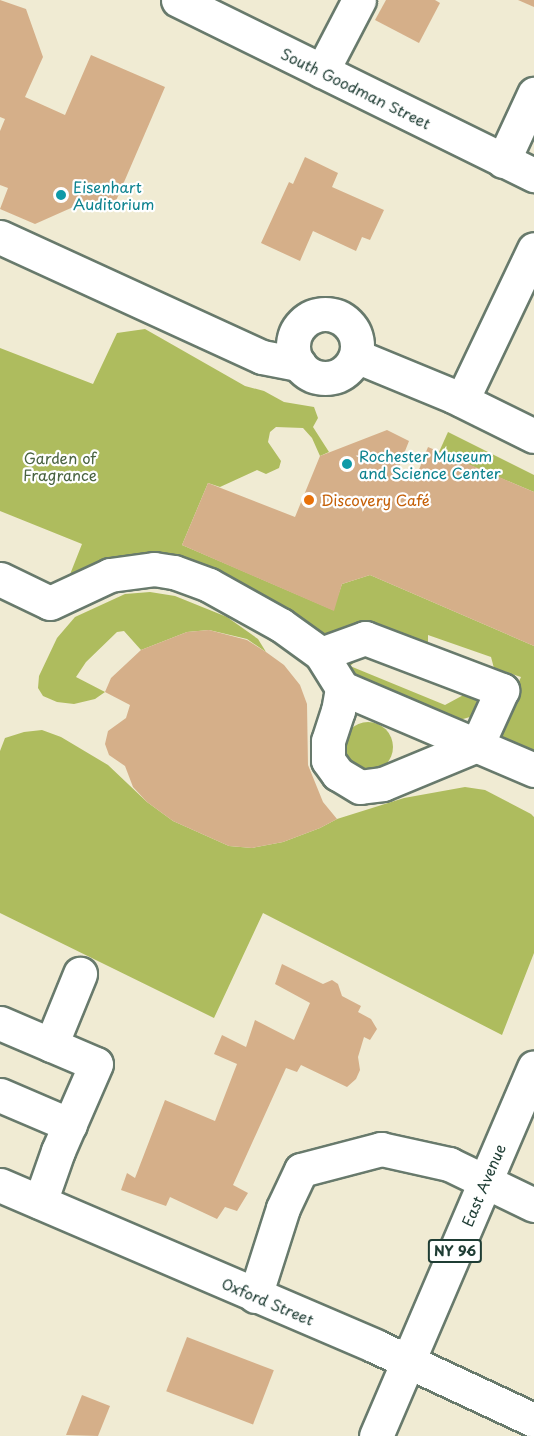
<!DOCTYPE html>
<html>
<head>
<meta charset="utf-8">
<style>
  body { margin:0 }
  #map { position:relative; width:534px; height:1436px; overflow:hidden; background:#f0ebd3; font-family:"Playpen Sans",sans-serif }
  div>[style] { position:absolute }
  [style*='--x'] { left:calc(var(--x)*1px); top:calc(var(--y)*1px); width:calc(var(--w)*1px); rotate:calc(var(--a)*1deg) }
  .green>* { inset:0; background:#aebc5e }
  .round { border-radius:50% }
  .building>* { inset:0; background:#d5af89; transform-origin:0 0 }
  .roads { filter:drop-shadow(2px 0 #687a6c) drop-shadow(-2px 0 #687a6c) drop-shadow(0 2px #687a6c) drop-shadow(0 -2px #687a6c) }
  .minor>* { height:33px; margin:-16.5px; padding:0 16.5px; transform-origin:16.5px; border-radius:16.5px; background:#fff }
  .minor>.ring { margin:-16.5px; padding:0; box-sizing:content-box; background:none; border:33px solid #fff; border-radius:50% }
  .major>* { height:33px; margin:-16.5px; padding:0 16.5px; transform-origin:16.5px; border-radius:16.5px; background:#fff }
  .dots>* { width:16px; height:16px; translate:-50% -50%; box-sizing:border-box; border:3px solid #fff; border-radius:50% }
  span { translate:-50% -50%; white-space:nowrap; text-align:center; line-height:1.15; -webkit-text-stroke:4.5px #fff; paint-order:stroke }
  .shield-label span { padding:2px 4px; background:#fff; border:2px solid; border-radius:4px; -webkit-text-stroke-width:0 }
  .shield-label { font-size:14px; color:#1f3d34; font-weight:700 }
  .street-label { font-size:15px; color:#1f3d34 }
  .culture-label { font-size:15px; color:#0d838f }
  .left { translate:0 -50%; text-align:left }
  .park-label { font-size:15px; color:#4a6341 }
  .food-label { font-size:15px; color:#c56008 }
</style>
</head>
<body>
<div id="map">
  <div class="green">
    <div style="clip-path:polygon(145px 329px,245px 386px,264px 391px,284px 402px,314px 407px,318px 418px,313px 427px,329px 452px,320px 456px,312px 438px,303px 428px,276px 427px,270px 432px,268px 442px,281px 461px,279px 468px,266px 474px,257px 470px,220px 487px,208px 483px,182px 545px,333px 610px,342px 584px,370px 575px,534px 646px,534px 760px,503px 740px,501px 731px,508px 706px,521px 677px,503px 671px,498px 683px,491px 657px,428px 635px,428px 661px,320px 650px,212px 581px,67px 582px,82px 544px,0 511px,0 348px,93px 384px,117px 333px)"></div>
    <div style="clip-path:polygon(448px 432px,534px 475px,534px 492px,439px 452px)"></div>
    <div style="clip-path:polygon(150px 592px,175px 596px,227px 617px,258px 639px,266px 652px,247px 639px,209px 630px,187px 632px,141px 650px,124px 631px,117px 632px,86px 662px,76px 677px,105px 692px,95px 699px,74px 704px,57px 702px,43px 696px,38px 688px,39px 676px,57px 638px,75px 617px,125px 594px)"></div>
    <div style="clip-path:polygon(363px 655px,350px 666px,445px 705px,469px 692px,475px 695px,477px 700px,476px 711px,470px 717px,456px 721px,343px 673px,340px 662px)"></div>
    <div class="round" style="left:343px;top:722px;width:50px;height:50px"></div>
    <div style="clip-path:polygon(42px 730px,61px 737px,108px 765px,147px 802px,173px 821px,229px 846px,252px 848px,283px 842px,320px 828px,337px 819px,404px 798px,465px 787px,485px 790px,531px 814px,534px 817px,534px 953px,502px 1035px,263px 913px,214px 1018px,0 913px,0 751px,5px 738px,24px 732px)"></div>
  </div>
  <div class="building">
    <div style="clip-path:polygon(0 0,26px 9px,43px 57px,25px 97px,65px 115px,91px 55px,165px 87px,112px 210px,89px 200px,35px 224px,0 209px,8px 188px,0 185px,0 131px,5px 119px,0 117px)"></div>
    <div style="clip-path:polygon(386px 0,435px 0,440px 3px,419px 43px,375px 20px)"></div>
    <div style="clip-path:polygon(518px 0,534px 0,534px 7px)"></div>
    <div style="clip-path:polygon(305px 157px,338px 173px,332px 187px,384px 210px,370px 240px,362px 237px,356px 251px,313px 231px,300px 261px,261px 243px,289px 182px,293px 184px)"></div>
    <div style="clip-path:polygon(387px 430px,409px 441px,396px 474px,414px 482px,428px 447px,534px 492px,534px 646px,370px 575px,342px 584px,334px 611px,182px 545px,208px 483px,295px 517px,320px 456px)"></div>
    <div style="clip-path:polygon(209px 630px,247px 640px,266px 652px,284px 665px,300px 685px,307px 704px,308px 765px,323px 802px,337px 819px,320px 828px,283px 842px,252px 848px,229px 846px,173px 821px,147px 802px,133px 787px,125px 766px,109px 755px,105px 744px,108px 731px,126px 718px,130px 705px,105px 692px,111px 678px,141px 650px,187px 632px)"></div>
    <div style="clip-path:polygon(282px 964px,323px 984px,332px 980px,338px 984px,342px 996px,361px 1006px,358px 1012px,371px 1019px,377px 1029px,370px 1040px,364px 1037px,358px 1057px,360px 1070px,356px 1079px,347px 1087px,301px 1065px,297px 1072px,286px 1068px,233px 1185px,248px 1193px,237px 1211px,225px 1207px,217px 1219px,170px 1197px,166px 1206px,121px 1190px,127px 1173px,135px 1178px,165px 1100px,215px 1121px,237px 1064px,214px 1054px,222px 1035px,246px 1047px,255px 1020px,294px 1040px,310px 1003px,275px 984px)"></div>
    <div style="left:187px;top:1337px;width:93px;height:58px;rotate:21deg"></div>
    <div style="clip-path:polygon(82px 1395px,110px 1406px,98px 1436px,66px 1435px)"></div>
  </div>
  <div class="roads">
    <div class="minor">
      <div style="--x:322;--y:71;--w:80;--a:-62.5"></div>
      <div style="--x:503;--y:161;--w:74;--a:-65.2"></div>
      <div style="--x:0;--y:237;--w:288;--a:24.6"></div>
      <div style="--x:262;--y:357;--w:38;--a:11"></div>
      <div class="ring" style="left:293px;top:314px;width:31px;height:31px"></div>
      <div style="--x:356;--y:356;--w:105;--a:22.4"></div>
      <div style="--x:453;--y:396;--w:90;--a:26.3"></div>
      <div style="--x:462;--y:400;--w:167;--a:-64.5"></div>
      <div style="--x:0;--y:579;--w:55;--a:25.6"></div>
      <div style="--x:50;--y:603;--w:66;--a:-25"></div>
      <div style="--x:110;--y:575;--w:44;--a:-7.8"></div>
      <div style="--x:154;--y:569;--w:20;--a:9"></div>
      <div style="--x:174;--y:572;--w:37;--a:20"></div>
      <div style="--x:209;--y:585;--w:82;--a:29.1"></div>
      <div style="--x:281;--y:625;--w:49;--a:35.9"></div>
      <div style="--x:321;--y:654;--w:40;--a:58"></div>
      <div style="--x:342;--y:688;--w:209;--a:23.1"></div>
      <div style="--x:321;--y:654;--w:47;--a:-20"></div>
      <div style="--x:365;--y:638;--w:147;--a:20.8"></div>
      <div style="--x:502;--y:690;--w:60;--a:114.4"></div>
      <div style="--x:477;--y:745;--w:102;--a:157.5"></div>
      <div style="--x:383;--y:784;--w:23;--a:173"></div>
      <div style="--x:360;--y:787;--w:26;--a:-149"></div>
      <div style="--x:338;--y:774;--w:17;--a:-126"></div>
      <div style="--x:328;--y:760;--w:19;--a:-90"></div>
      <div style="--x:328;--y:741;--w:32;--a:-72"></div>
      <div style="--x:338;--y:711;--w:23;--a:-80"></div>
      <div style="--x:0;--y:1023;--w:104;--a:23.1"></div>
      <div style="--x:96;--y:1064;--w:95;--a:113.6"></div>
      <div style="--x:58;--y:1151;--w:54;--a:109.4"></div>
      <div style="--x:51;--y:1045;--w:77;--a:-67.8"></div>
      <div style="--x:0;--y:1095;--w:76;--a:23.2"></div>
      <div style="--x:0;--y:1185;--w:408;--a:23.2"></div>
      <div style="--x:375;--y:1346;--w:175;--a:25"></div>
      <div style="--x:255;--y:1296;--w:92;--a:-72.3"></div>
      <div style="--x:283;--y:1208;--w:42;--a:-64.7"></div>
      <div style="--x:301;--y:1170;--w:83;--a:-14.7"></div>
      <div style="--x:381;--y:1149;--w:70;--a:12.4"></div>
      <div style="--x:449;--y:1164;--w:94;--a:25.8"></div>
    </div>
    <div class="major">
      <div style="--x:178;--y:0;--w:397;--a:26.2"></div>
      <div style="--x:376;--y:1436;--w:401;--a:-66.8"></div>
    </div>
  </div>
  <div class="dots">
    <div style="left:61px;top:195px;background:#0f9aa8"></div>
    <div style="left:347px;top:464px;background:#0f9aa8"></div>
    <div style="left:309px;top:500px;background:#e8710a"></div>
  </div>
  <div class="shield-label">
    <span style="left:455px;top:1251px">NY 96</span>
  </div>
  <div class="street-label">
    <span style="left:356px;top:88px;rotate:26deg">South Goodman Street</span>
    <span style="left:483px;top:1185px;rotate:-67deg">East Avenue</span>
    <span style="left:268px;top:1301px;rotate:23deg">Oxford Street</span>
  </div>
  <div class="culture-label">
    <span class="left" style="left:73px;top:195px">Eisenhart<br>Auditorium</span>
    <span class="left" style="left:359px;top:464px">Rochester Museum<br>and Science Center</span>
  </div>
  <div class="park-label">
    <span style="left:60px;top:466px">Garden of<br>Fragrance</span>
  </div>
  <div class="food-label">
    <span class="left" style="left:321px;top:500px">Discovery Café</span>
  </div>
</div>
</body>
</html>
